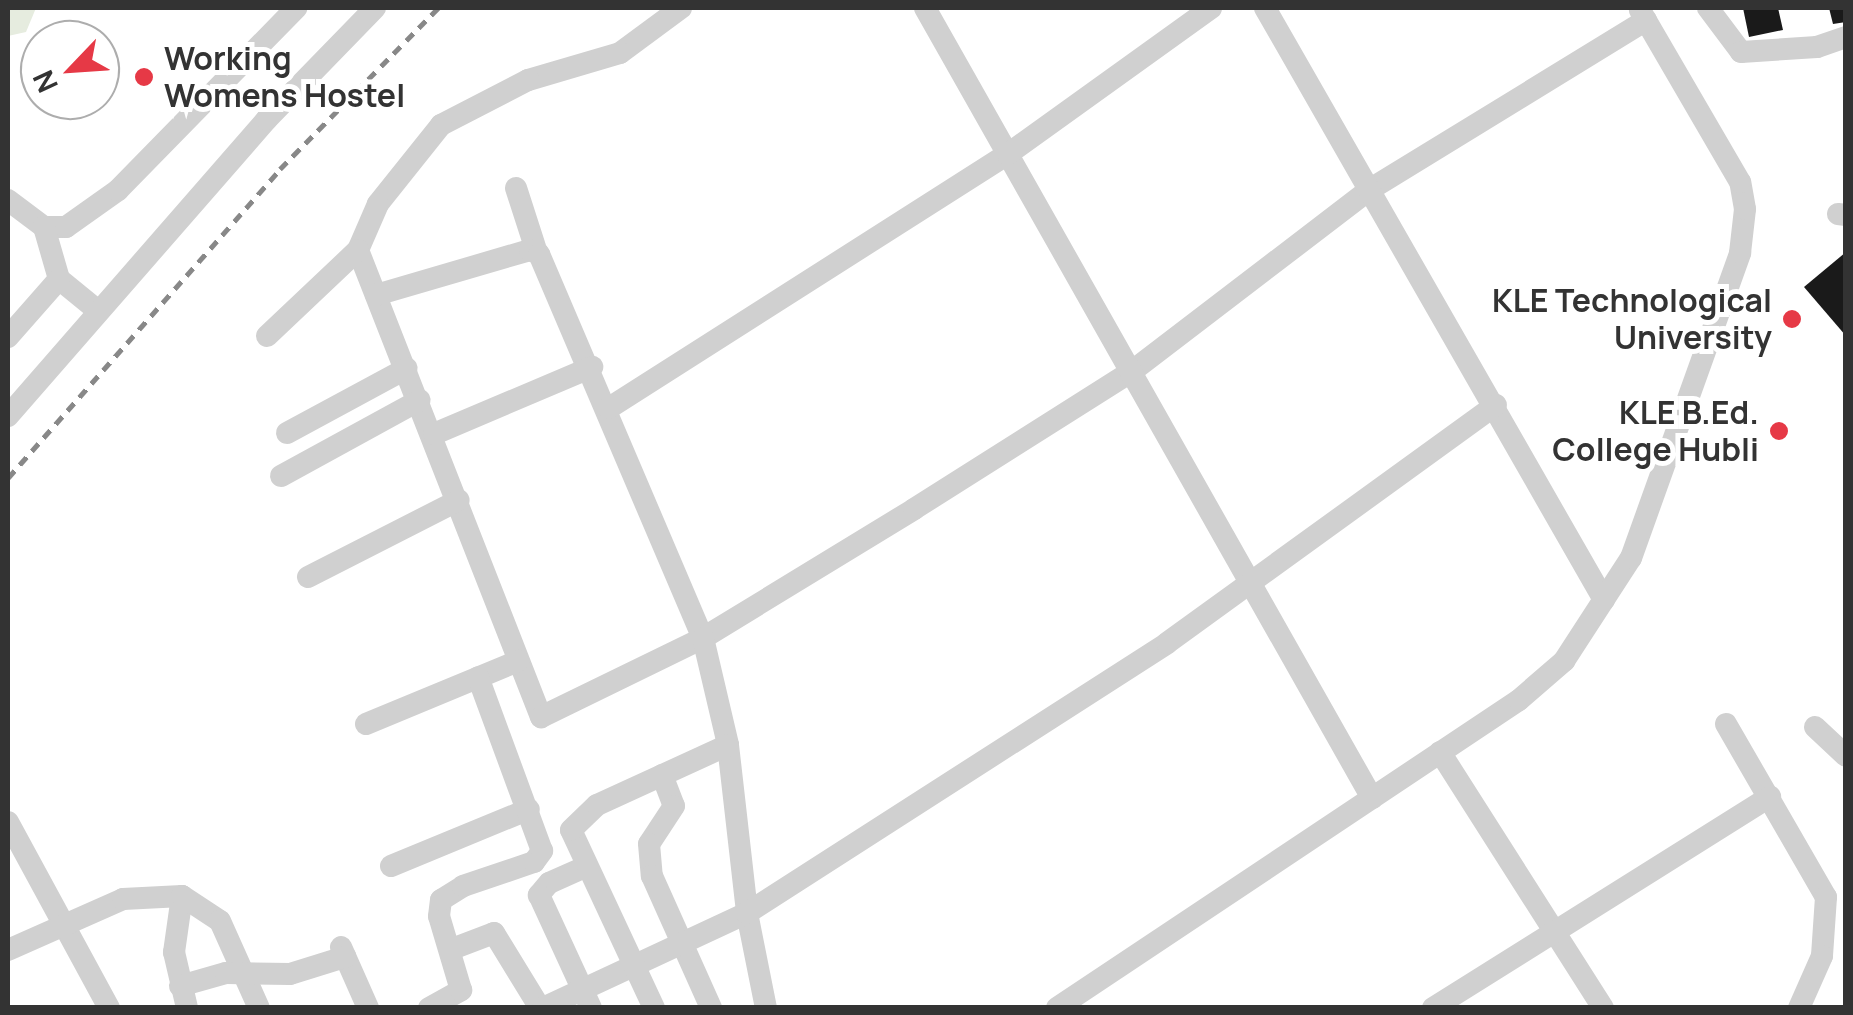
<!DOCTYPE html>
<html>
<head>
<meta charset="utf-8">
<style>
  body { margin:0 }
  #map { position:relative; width:1853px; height:1015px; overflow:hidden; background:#fff; font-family:Manrope,sans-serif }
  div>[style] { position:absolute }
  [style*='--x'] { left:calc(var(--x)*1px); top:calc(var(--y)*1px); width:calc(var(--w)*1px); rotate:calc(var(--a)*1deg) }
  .green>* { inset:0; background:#e6ecdf }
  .building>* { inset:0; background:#1a1a1a }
  .minor>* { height:22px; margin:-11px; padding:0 11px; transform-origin:11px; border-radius:11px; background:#d0d0d0 }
  .rail>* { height:5px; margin-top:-2.5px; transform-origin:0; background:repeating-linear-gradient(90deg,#888 0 10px,transparent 0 18px) }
  .dots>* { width:28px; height:28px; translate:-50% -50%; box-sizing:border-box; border:5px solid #fff; border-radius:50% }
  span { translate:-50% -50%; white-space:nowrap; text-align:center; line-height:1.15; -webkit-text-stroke:10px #fff; paint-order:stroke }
  .poi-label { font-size:32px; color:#333; font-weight:700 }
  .left { translate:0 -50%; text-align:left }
  .right { translate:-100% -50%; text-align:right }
  .frame { position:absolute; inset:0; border:10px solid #333; pointer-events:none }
  .north { position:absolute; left:20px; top:20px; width:100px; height:100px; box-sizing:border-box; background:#fff; border:2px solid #adadad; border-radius:50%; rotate:245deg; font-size:28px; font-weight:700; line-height:40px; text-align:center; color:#333 }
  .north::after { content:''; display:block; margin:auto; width:35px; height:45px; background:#e63946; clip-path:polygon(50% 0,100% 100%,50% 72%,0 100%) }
</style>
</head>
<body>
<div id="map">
  <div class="green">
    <div style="clip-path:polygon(8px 8px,36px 8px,26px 32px,8px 36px)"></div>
  </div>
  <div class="building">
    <div style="clip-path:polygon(1743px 8px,1778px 8px,1783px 30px,1749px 37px)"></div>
    <div style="clip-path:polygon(1829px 8px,1846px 8px,1846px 22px,1833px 24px)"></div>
    <div style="clip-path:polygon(1846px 252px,1846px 336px,1804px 287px)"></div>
  </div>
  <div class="minor">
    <div style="--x:681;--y:8;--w:76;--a:143.6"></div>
    <div style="--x:620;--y:53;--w:96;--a:163.6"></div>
    <div style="--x:528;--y:80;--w:98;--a:152.7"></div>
    <div style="--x:441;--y:125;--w:101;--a:128.6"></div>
    <div style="--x:378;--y:204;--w:50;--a:113.5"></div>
    <div style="--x:358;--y:250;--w:502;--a:68.6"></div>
    <div style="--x:541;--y:717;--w:180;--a:-26"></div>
    <div style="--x:703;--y:638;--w:247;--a:-31.4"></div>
    <div style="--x:914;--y:509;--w:257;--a:-32.3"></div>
    <div style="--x:1131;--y:372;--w:300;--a:-37.4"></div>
    <div style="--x:1369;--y:190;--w:325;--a:-31.5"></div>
    <div style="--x:925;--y:8;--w:908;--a:60.5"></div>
    <div style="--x:1265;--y:8;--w:682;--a:60.2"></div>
    <div style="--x:1708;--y:8;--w:55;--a:53.1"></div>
    <div style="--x:1741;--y:52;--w:76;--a:-3.8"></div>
    <div style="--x:1817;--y:47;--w:31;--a:-19"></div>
    <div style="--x:516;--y:188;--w:65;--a:72.1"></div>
    <div style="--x:8;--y:200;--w:45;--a:36.9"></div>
    <div style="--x:44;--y:227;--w:22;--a:0"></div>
    <div style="--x:66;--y:227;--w:64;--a:-35.4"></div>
    <div style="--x:118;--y:190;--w:255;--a:-45.6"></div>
    <div style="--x:1838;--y:214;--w:8;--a:7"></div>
    <div style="--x:44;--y:227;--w:54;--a:73.9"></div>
    <div style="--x:59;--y:279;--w:49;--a:39.2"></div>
    <div style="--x:376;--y:295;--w:160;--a:-16.3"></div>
    <div style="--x:530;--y:250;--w:10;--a:24"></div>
    <div style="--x:539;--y:254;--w:418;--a:66.9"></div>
    <div style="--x:703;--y:638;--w:110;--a:76.8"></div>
    <div style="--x:728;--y:745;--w:169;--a:83.5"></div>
    <div style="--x:747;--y:913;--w:97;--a:78.7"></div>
    <div style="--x:267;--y:336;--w:125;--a:-43.4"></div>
    <div style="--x:8;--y:337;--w:77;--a:-48.7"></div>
    <div style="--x:609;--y:408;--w:473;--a:-32.5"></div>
    <div style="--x:1008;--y:154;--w:250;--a:-35.7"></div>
    <div style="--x:8;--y:416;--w:394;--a:-48.9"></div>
    <div style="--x:267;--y:119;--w:155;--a:-45.8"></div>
    <div style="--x:287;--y:433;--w:136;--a:-28.4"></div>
    <div style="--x:434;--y:434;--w:172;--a:-23"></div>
    <div style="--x:281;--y:476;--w:158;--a:-28.7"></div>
    <div style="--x:308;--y:577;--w:169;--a:-27"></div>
    <div style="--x:366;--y:724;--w:165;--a:-22.5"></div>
    <div style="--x:1726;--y:724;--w:200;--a:60"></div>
    <div style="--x:1826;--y:897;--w:59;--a:93.9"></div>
    <div style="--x:1822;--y:956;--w:57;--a:113.9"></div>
    <div style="--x:1815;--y:727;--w:42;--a:43.1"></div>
    <div style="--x:1440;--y:752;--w:303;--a:57.5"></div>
    <div style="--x:662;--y:775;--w:33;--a:69"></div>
    <div style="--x:674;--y:806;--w:45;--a:123.3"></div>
    <div style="--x:649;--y:844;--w:32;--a:85"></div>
    <div style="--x:652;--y:876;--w:145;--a:65.9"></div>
    <div style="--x:8;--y:822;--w:212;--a:61.5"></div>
    <div style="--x:391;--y:866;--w:149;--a:-22.4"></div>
    <div style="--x:585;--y:867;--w:39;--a:156"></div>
    <div style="--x:549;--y:883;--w:16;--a:130"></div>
    <div style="--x:539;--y:895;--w:124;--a:65.3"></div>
    <div style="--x:182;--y:896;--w:57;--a:98.1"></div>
    <div style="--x:174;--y:952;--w:57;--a:76.9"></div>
    <div style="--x:341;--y:947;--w:67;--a:66.1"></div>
    <div style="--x:452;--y:949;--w:45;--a:-20.9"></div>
    <div style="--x:494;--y:933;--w:88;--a:58.5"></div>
    <div style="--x:8;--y:950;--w:126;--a:-23.9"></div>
    <div style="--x:123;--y:899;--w:59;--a:-2.9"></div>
    <div style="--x:182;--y:896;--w:45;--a:33.3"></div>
    <div style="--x:220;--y:921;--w:95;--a:65.9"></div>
    <div style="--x:180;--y:986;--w:48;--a:-15.8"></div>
    <div style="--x:226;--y:973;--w:64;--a:0.9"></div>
    <div style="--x:290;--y:974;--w:58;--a:-17.2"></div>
    <div style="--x:429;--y:1008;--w:37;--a:-29"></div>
    <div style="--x:461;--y:990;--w:77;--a:-106.6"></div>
    <div style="--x:439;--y:916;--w:16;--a:-83"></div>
    <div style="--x:441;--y:900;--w:26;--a:-32"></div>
    <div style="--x:463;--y:886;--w:75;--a:-18.7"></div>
    <div style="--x:534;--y:862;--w:14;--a:-54"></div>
    <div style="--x:542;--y:851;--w:185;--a:-110.2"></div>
    <div style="--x:543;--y:1008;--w:225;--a:-25"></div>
    <div style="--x:747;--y:913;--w:499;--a:-32.7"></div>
    <div style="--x:1167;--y:643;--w:406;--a:-35.9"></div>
    <div style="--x:654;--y:1008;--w:196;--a:-115"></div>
    <div style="--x:571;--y:830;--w:36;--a:-44"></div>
    <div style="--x:597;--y:805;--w:144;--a:-24.6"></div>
    <div style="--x:1057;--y:1008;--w:555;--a:-33.69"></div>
    <div style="--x:1519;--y:700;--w:60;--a:-40.9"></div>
    <div style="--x:1564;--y:661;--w:123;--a:-57"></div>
    <div style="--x:1631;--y:558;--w:324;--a:-70.3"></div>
    <div style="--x:1740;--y:253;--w:44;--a:-83.5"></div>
    <div style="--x:1745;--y:209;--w:27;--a:-100"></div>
    <div style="--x:1740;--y:182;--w:199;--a:-120.2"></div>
    <div style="--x:1433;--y:1008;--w:398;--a:-32.1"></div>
  </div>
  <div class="rail">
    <div style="--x:8;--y:478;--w:412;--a:-48.6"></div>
    <div style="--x:280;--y:169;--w:226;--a:-45.5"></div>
  </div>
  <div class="dots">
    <div style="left:144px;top:77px;background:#e63946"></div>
    <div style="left:1792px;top:319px;background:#e63946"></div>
    <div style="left:1779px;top:431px;background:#e63946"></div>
  </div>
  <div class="poi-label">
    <span class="left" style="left:164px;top:77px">Working<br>Womens Hostel</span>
    <span class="right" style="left:1772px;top:319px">KLE Technological<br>University</span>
    <span class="right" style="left:1759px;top:431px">KLE B.Ed.<br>College Hubli</span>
  </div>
  <div class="frame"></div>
  <div class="north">N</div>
</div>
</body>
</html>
